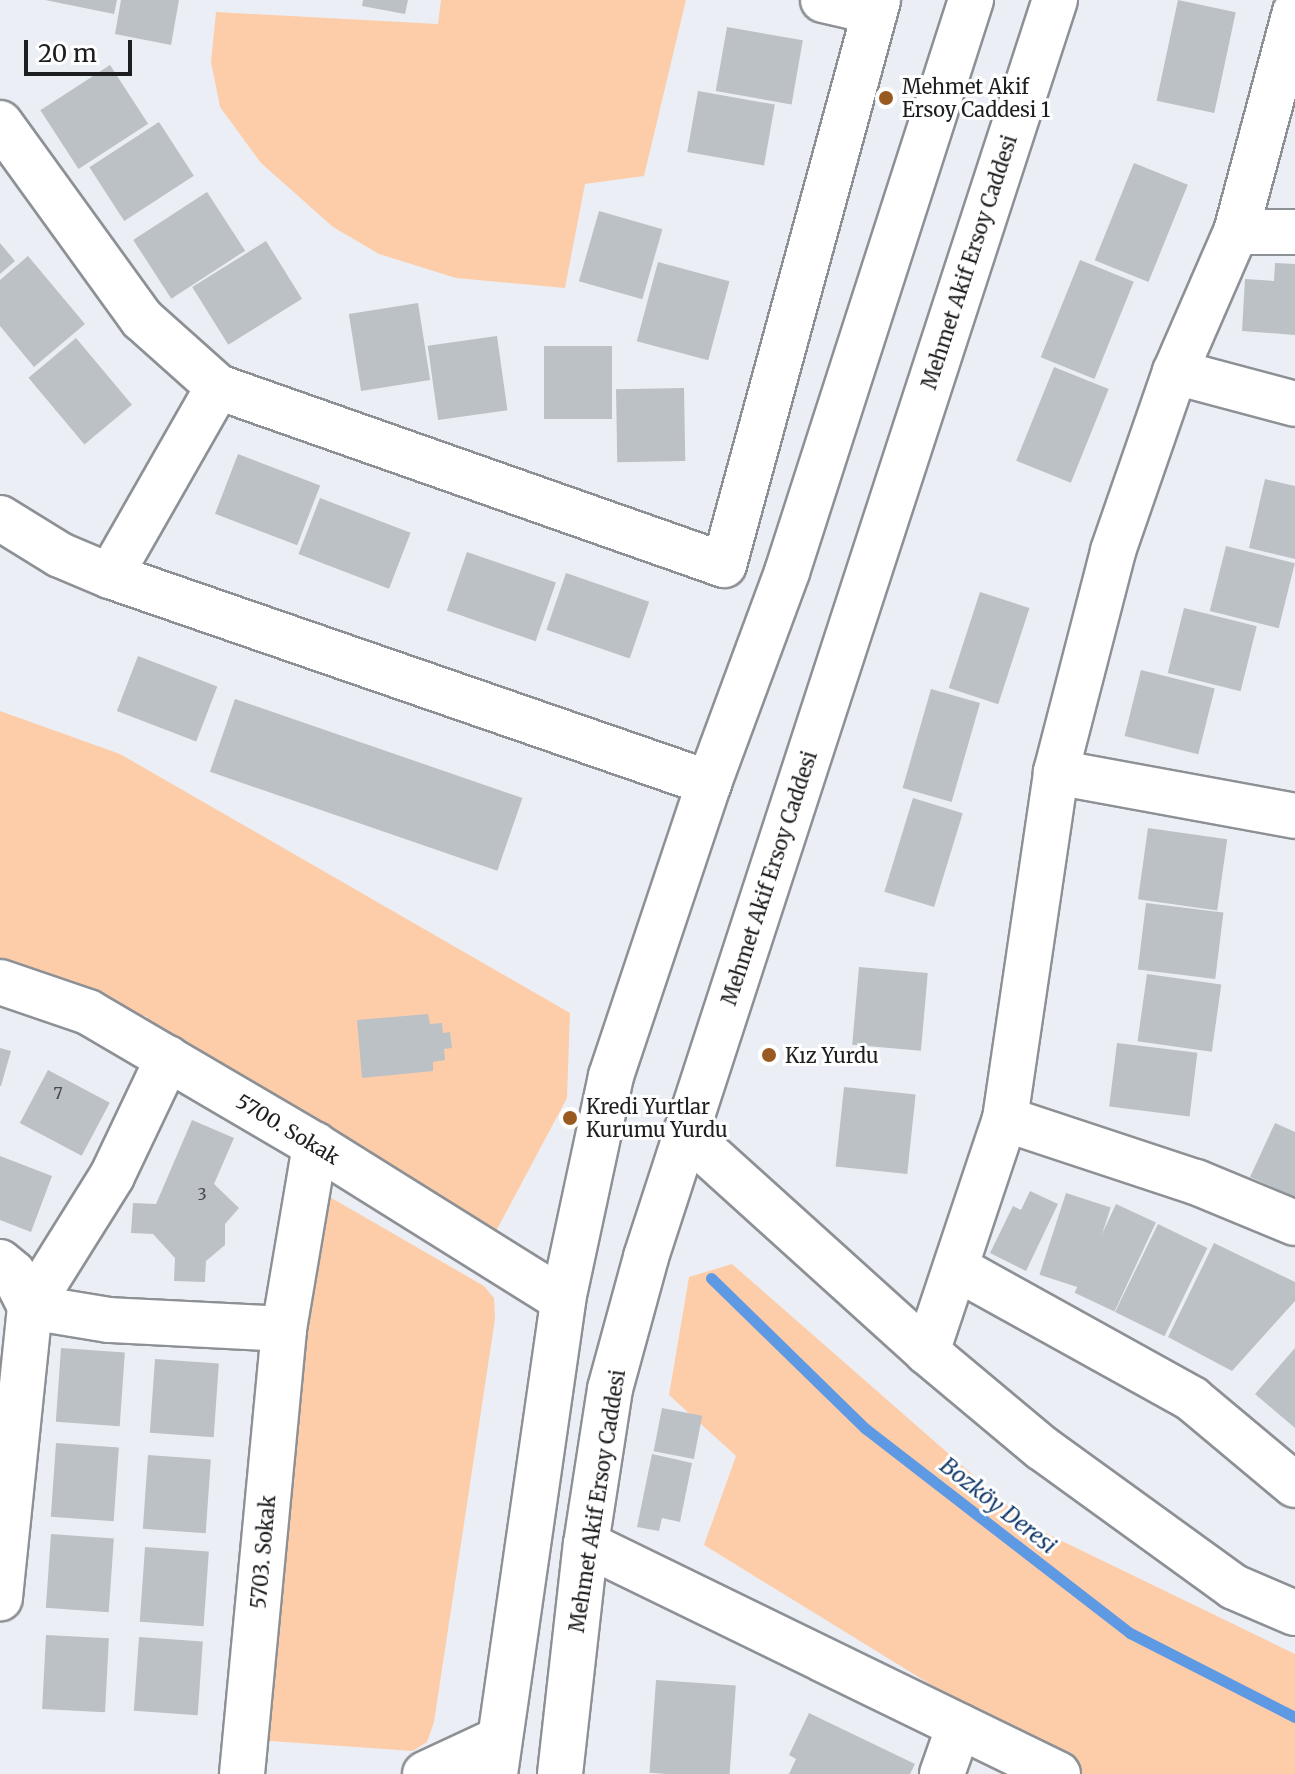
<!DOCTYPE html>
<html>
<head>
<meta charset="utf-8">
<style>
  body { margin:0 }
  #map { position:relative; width:1295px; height:1774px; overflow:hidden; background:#ebeff5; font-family:Merriweather,serif }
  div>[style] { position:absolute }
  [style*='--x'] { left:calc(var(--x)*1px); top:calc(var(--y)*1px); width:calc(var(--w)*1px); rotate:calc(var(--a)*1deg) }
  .green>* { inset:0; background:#fdcda9 }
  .stream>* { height:11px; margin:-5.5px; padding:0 5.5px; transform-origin:5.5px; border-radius:5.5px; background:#5e99e4 }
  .building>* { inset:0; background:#bcc1c6; transform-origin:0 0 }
  .roads { filter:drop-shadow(2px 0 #8d9196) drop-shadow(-2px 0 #8d9196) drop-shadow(0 2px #8d9196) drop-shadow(0 -2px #8d9196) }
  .minor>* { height:44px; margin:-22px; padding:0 22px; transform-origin:22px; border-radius:22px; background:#fff }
  .major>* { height:44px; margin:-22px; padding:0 22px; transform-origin:22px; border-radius:22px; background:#fff }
  .dots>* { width:22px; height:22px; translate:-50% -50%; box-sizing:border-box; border:4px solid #fff; border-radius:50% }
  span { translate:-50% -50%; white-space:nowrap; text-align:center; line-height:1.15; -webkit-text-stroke:6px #fff; paint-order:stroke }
  .number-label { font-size:16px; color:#45474a }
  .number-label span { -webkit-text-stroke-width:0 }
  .poi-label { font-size:20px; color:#1d1e20 }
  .left { translate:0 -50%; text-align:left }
  .street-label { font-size:20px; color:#1d1e20 }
  .water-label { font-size:22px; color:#133b6b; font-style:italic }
  .scale { position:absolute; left:24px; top:40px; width:108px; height:36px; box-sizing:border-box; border:4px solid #1d1e20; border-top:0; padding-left:10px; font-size:24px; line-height:28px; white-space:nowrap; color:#1d1e20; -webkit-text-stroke:6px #fff; paint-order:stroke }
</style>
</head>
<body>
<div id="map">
  <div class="green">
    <div style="clip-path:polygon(441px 0,686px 0,644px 176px,585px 184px,565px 288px,456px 278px,379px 254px,333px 227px,261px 163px,220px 107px,211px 62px,216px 12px,438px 24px)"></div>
    <div style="clip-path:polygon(0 711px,120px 754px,570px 1013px,567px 1098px,495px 1233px,381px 1161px,163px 1044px,146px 1016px,116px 1014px,0 979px)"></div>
    <div style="clip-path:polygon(316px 1189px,484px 1286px,494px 1298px,495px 1319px,434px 1722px,427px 1742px,413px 1751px,256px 1740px)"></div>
    <div style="clip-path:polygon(732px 1264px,1031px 1526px,1295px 1654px,1295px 1774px,1076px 1774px,704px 1545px,736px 1456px,669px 1395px,689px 1277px)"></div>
  </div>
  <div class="stream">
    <div style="--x:711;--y:1278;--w:216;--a:44.3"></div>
    <div style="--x:866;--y:1429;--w:334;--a:37.7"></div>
    <div style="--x:1130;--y:1633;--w:185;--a:27"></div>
  </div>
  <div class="building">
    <div style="clip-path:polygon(45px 0,117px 0,114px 14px)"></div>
    <div style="clip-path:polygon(121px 0,179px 0,171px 45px,115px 34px)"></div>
    <div style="clip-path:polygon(363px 0,408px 0,405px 14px,362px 6px)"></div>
    <div style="left:1178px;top:0;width:59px;height:103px;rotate:12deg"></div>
    <div style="left:727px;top:27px;width:77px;height:65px;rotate:10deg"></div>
    <div style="left:110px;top:65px;width:70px;height:83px;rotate:57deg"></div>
    <div style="left:698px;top:91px;width:78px;height:62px;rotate:10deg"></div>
    <div style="left:159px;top:122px;width:64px;height:83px;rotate:57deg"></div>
    <div style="left:1134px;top:163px;width:58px;height:105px;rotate:22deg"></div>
    <div style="left:207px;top:192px;width:70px;height:88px;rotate:57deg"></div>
    <div style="left:599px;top:211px;width:66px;height:73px;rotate:16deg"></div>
    <div style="left:266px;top:241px;width:68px;height:87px;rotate:58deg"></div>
    <div style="clip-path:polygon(0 243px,15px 261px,0 274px)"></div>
    <div style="clip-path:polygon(28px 256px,85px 324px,34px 367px,0 326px,0 280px)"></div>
    <div style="left:1080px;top:260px;width:58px;height:105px;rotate:22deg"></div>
    <div style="left:658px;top:262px;width:74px;height:82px;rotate:15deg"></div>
    <div style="clip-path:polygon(1275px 263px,1295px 264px,1295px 335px,1242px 331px,1245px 279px,1274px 281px)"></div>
    <div style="left:418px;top:303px;width:78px;height:70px;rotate:81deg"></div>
    <div style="left:497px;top:336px;width:75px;height:70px;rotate:82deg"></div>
    <div style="left:76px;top:338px;width:87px;height:62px;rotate:50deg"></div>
    <div style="left:612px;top:346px;width:73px;height:68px;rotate:90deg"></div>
    <div style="left:1054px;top:367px;width:59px;height:101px;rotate:22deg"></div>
    <div style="left:684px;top:388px;width:73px;height:68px;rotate:89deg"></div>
    <div style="left:238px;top:454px;width:88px;height:64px;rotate:21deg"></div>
    <div style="clip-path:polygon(1265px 479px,1295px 486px,1295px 559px,1249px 548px)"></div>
    <div style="left:320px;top:498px;width:97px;height:60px;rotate:21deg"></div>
    <div style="left:1226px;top:546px;width:71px;height:67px;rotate:14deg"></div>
    <div style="left:467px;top:552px;width:94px;height:62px;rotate:19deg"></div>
    <div style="left:566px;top:573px;width:88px;height:60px;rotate:19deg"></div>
    <div style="left:980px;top:592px;width:52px;height:101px;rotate:18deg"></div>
    <div style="left:1184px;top:608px;width:75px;height:67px;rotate:14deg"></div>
    <div style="left:138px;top:656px;width:85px;height:59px;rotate:21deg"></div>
    <div style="left:1141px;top:670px;width:76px;height:68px;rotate:14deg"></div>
    <div style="left:931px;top:689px;width:51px;height:103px;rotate:16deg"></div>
    <div style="left:235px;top:699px;width:304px;height:77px;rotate:19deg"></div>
    <div style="left:913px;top:798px;width:52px;height:98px;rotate:17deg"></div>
    <div style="left:1148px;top:828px;width:80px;height:72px;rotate:8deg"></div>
    <div style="left:1146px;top:903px;width:78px;height:67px;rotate:7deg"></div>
    <div style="left:859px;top:967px;width:69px;height:78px;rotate:5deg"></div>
    <div style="left:1147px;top:974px;width:75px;height:68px;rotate:8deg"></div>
    <div style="clip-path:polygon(428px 1014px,430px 1024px,442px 1023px,443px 1033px,450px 1032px,452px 1048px,444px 1049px,445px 1060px,433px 1062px,433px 1071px,362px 1078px,357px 1020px)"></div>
    <div style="left:1117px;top:1043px;width:81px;height:64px;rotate:7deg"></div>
    <div style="clip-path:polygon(0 1048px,11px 1051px,1px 1086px,0 1086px)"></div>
    <div style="left:48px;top:1070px;width:70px;height:60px;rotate:28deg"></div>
    <div style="left:844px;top:1087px;width:72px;height:80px;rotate:6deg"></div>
    <div style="clip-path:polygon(192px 1120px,234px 1138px,214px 1184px,239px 1208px,225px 1224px,225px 1245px,206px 1261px,205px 1282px,174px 1281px,175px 1258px,153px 1234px,131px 1233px,133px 1203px,156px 1204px)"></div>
    <div style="clip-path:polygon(1275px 1123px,1295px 1132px,1295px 1197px,1250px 1177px)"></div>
    <div style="clip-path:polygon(0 1156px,52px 1176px,31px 1232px,0 1220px)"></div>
    <div style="clip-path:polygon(1030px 1191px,1058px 1204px,1026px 1271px,990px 1253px,1013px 1206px,1021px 1210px)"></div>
    <div style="left:1066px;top:1193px;width:47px;height:86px;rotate:18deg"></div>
    <div style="left:1116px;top:1204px;width:44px;height:98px;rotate:25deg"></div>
    <div style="left:1158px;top:1224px;width:55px;height:98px;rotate:26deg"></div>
    <div style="clip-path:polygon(1214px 1243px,1295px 1282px,1295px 1301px,1232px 1371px,1168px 1337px)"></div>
    <div style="left:61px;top:1348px;width:64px;height:74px;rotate:4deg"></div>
    <div style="clip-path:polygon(1295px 1348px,1295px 1428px,1255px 1394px)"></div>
    <div style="left:155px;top:1359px;width:64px;height:74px;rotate:4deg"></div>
    <div style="left:662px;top:1408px;width:41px;height:44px;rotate:11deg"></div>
    <div style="left:56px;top:1443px;width:63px;height:74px;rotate:4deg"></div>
    <div style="clip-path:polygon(652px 1454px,692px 1463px,680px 1522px,662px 1518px,659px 1531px,637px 1527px)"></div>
    <div style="left:148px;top:1455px;width:63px;height:74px;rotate:4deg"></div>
    <div style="left:51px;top:1534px;width:63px;height:74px;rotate:4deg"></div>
    <div style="left:145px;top:1547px;width:64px;height:75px;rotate:4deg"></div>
    <div style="left:46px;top:1635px;width:63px;height:74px;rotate:3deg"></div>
    <div style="left:139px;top:1637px;width:64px;height:74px;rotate:4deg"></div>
    <div style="left:656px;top:1680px;width:80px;height:93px;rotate:4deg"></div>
    <div style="clip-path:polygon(809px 1713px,915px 1764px,910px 1774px,789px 1774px,796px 1759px,789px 1755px)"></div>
  </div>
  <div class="roads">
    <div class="minor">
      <div style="--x:823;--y:0;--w:53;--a:13"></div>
      <div style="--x:0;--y:123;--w:242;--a:54.1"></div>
      <div style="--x:142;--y:319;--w:102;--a:41.8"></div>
      <div style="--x:218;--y:387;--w:536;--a:19.38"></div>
      <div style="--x:724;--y:565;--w:586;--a:-74.75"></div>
      <div style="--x:1236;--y:232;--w:59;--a:0"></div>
      <div style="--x:1175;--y:372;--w:124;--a:14.9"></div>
      <div style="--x:0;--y:518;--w:70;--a:31.7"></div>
      <div style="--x:60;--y:555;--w:54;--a:22.8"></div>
      <div style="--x:110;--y:576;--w:634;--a:19.06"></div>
      <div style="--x:110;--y:576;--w:218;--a:-60.3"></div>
      <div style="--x:1056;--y:772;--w:243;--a:10.4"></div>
      <div style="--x:0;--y:982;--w:93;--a:18.8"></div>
      <div style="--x:88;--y:1012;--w:263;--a:30.4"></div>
      <div style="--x:315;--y:1145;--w:292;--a:32"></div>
      <div style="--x:168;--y:1058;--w:131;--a:115.4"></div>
      <div style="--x:112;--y:1176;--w:155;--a:122"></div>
      <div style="--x:30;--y:1307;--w:80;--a:9.3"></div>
      <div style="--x:109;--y:1320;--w:175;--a:2.9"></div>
      <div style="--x:1005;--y:1119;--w:201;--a:18.3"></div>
      <div style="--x:1196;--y:1182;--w:107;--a:22.5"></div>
      <div style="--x:685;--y:1133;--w:326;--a:42.1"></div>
      <div style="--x:927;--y:1352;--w:150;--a:39.9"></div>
      <div style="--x:1042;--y:1448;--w:237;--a:35.9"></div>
      <div style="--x:1234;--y:1587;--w:66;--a:23.1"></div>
      <div style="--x:0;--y:1262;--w:17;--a:40"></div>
      <div style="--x:13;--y:1273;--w:38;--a:63"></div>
      <div style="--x:30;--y:1307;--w:293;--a:95.9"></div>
      <div style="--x:956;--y:1268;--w:270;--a:29"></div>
      <div style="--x:1192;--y:1399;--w:134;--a:39.9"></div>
      <div style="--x:927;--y:1352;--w:246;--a:-71.5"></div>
      <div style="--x:1005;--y:1119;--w:351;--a:-81.6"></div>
      <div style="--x:1056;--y:772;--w:228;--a:-75.5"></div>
      <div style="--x:1113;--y:551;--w:189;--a:-70.9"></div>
      <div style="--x:1175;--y:372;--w:153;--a:-66.5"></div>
      <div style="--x:1236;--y:232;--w:228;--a:-75"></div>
      <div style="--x:586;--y:1544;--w:525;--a:25.98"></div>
      <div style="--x:242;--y:1774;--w:447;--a:-84.6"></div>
      <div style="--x:284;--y:1329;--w:187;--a:-80.4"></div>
      <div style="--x:425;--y:1774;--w:81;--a:-25"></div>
      <div style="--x:942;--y:1774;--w:51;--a:-70.5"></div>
    </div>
    <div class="major">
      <div style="--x:495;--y:1774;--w:479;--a:-81.8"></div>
      <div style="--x:563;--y:1300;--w:229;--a:-77.9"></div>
      <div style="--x:611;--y:1076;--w:309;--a:-71.5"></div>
      <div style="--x:709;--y:783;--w:225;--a:-69.7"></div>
      <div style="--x:787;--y:572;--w:601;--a:-72.17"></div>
      <div style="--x:560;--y:1774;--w:231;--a:-83.6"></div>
      <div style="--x:586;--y:1544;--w:157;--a:-81.2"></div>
      <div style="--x:610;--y:1389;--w:137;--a:-74.7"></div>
      <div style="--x:646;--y:1257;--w:1322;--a:-71.98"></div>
    </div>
  </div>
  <div class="dots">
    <div style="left:886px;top:98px;background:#995a22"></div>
    <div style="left:769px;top:1055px;background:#995a22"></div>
    <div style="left:570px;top:1118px;background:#995a22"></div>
  </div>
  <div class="number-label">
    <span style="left:58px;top:1093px">7</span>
    <span style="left:202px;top:1194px">3</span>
  </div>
  <div class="poi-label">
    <span class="left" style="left:902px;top:98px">Mehmet Akif<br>Ersoy Caddesi 1</span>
    <span class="left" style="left:785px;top:1055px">Kız Yurdu</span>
    <span class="left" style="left:586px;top:1118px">Kredi Yurtlar<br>Kurumu Yurdu</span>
  </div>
  <div class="street-label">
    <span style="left:969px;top:262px;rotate:-72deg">Mehmet Akif Ersoy Caddesi</span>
    <span style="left:769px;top:878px;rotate:-72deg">Mehmet Akif Ersoy Caddesi</span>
    <span style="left:288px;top:1129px;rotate:31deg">5700. Sokak</span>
    <span style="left:597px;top:1501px;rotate:-81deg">Mehmet Akif Ersoy Caddesi</span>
    <span style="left:263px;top:1552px;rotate:-85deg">5703. Sokak</span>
  </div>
  <div class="water-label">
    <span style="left:998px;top:1506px;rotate:38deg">Bozköy Deresi</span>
  </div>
  <div class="scale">20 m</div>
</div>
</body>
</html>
